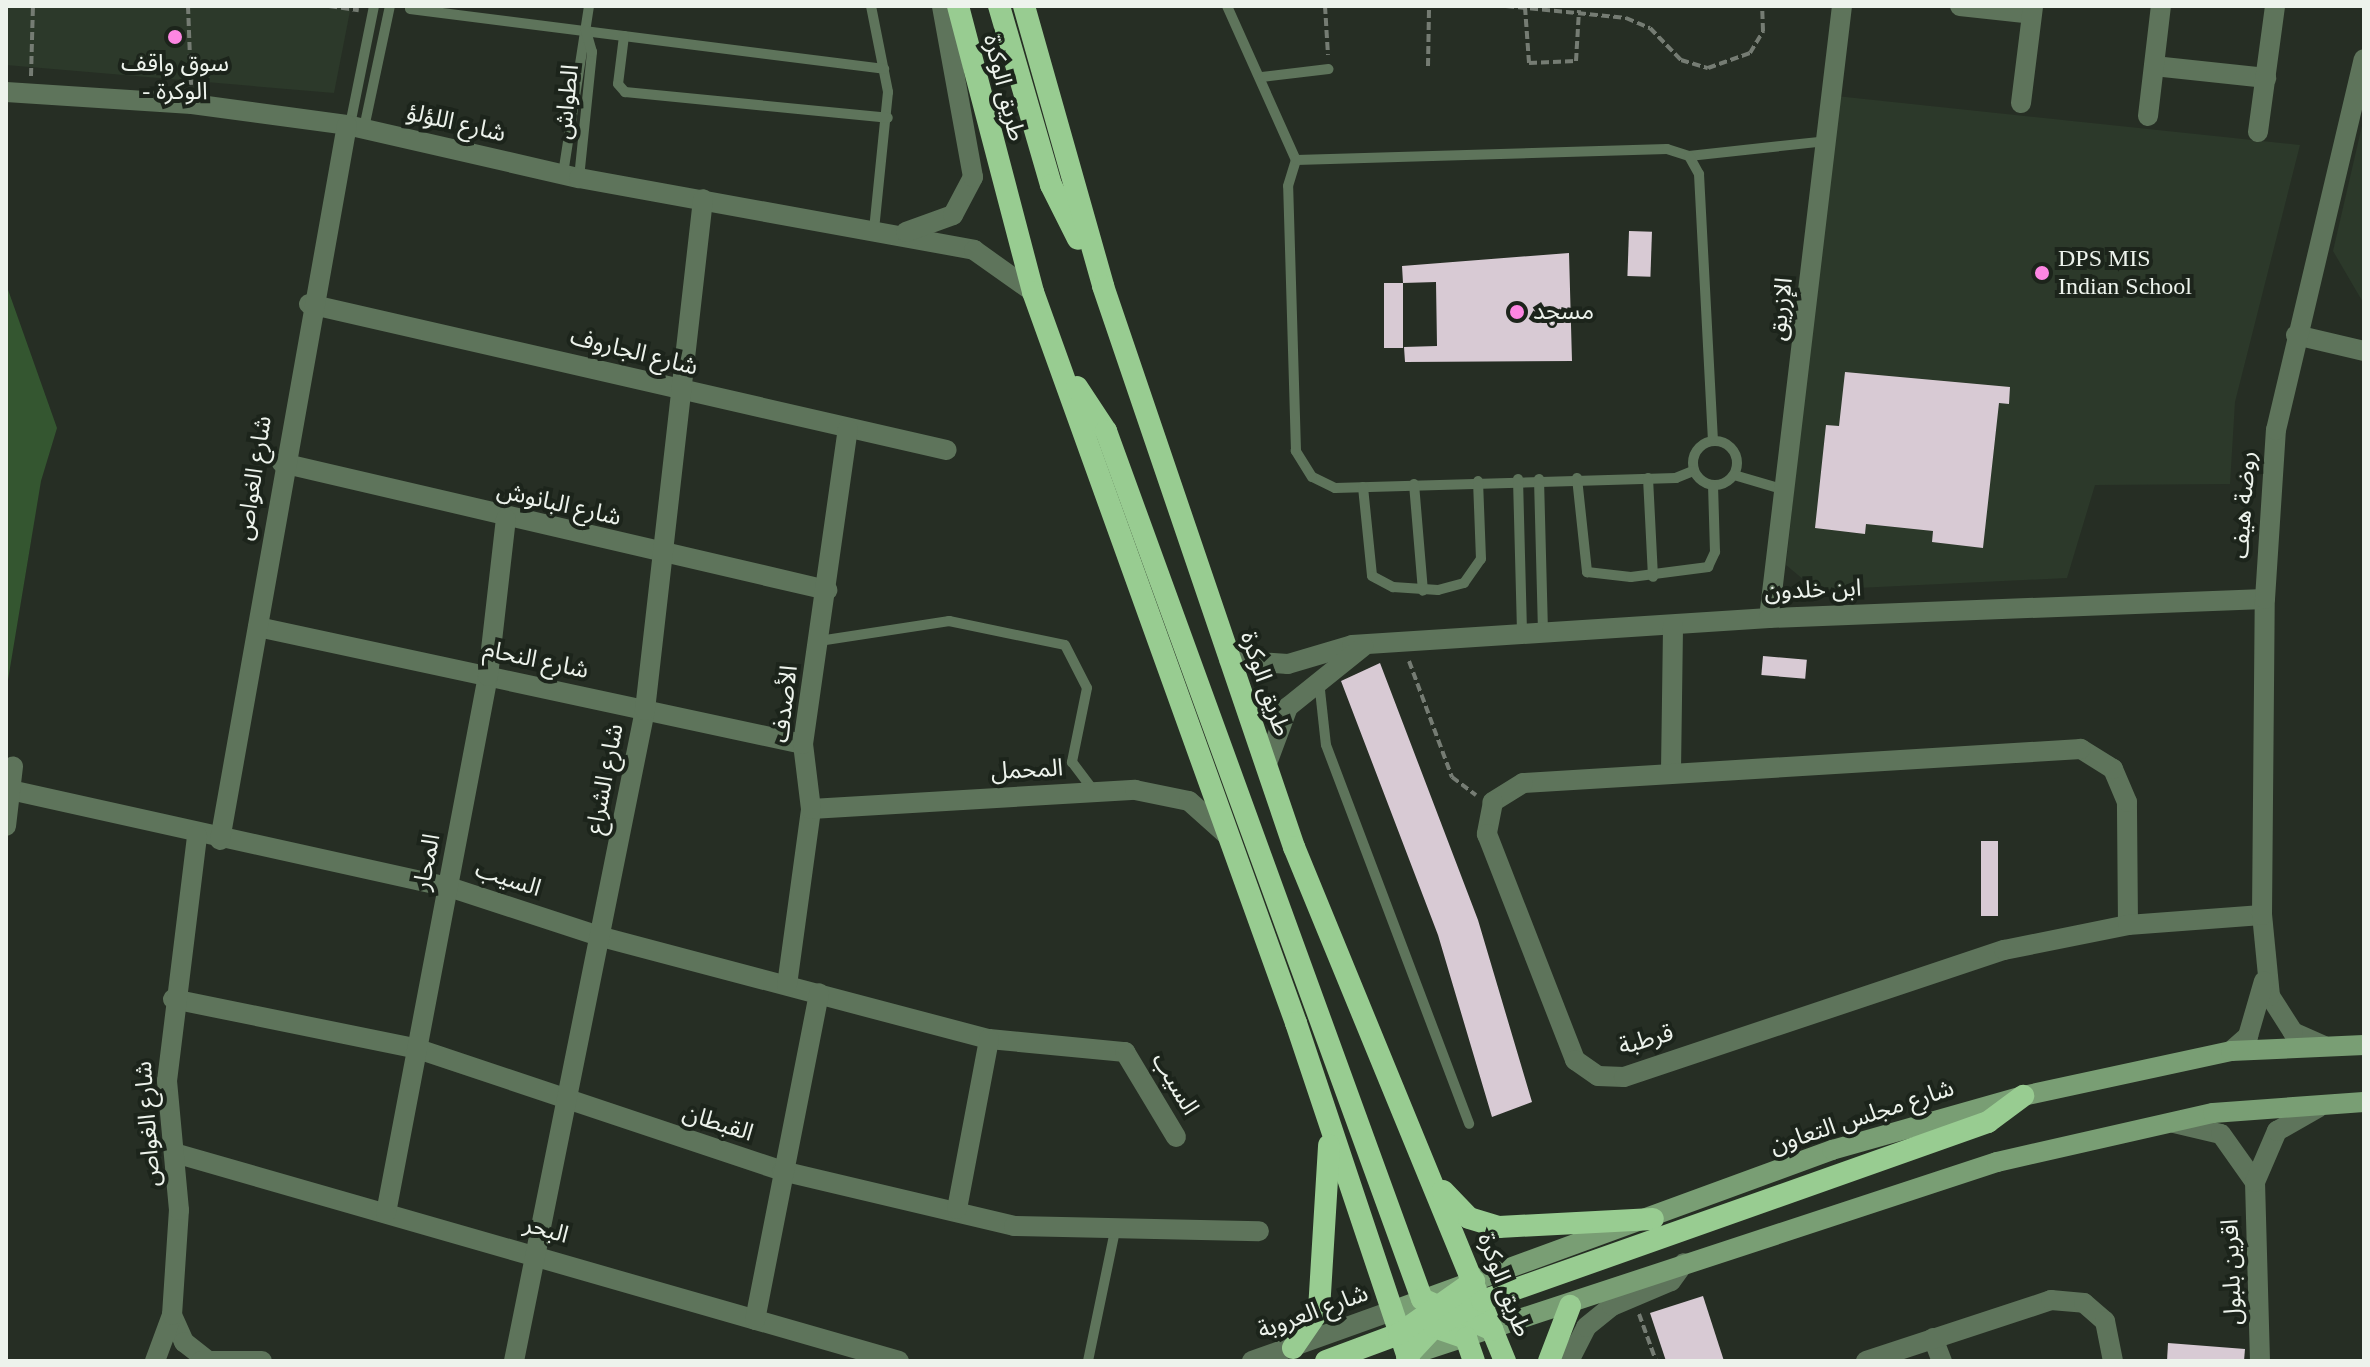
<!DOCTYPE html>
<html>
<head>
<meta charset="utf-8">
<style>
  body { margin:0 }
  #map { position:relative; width:2370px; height:1367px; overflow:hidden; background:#262e24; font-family:"Times New Roman","Noto Sans Arabic",serif }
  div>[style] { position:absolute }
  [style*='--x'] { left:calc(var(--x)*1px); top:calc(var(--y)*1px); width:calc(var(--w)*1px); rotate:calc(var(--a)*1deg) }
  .built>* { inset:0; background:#2c392a }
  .green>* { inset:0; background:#345630 }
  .building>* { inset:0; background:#d8cad4; transform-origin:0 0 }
  .path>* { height:4px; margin-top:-2px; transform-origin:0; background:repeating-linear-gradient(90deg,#757c73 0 8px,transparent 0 12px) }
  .service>* { height:10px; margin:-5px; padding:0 5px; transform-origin:5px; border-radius:5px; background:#5e745b }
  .service>.ring { margin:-5px; padding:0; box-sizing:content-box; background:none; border:10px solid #5e745b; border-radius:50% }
  .minor>* { height:20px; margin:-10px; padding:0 10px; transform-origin:10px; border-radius:10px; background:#5e745b }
  .tertiary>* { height:20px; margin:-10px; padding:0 10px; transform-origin:10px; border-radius:10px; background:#5e745b }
  .secondary>* { height:20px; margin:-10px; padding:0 10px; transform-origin:10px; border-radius:10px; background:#799e74 }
  .trunk>* { height:22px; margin:-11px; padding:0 11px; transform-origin:11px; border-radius:11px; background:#98cc91 }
  .dots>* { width:22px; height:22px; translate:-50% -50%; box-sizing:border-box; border:4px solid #1c241b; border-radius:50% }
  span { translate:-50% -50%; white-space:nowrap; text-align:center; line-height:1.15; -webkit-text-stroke:8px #1c241b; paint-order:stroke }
  .poi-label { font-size:24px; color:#edf3ec }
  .left { translate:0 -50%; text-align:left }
  .street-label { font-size:24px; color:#edf3ec }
  .frame { position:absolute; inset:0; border:8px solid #edf3ec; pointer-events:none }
</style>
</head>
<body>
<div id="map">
  <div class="built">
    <div style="clip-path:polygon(6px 6px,351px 6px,334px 93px,6px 65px)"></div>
    <div style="clip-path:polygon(1836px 96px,2300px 145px,2235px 402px,2230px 484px,2095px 485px,2067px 578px,1816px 590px,1786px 565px)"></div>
    <div style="clip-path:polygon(2364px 117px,2364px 304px,2333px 251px)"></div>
  </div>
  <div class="green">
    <div style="clip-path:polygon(6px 284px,57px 428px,41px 481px,6px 692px)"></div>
  </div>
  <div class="building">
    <div style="left:1629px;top:231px;width:23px;height:45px;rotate:2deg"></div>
    <div style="clip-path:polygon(1569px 253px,1572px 361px,1405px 362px,1404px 347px,1437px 346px,1436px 282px,1403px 283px,1402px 266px)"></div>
    <div style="left:1384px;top:283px;width:19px;height:65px"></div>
    <div style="clip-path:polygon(1845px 372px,2010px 387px,2009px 404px,1999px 403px,1983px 548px,1932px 542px,1933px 531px,1866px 524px,1865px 534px,1815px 528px,1826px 425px,1839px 426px)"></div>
    <div style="left:1763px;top:656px;width:44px;height:19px;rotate:5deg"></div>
    <div style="clip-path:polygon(1380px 663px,1478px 920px,1532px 1102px,1492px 1117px,1438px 935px,1341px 681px)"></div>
    <div style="left:1981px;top:841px;width:17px;height:75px"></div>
    <div style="clip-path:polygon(1703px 1296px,1724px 1361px,1666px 1361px,1650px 1313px)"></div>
    <div style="clip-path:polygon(2168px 1343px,2245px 1349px,2244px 1361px,2167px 1361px)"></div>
  </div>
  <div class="path">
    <div style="--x:188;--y:6;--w:79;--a:87.8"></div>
    <div style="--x:329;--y:6;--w:30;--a:8"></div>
    <div style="--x:1325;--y:6;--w:49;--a:86.5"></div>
    <div style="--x:1506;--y:6;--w:121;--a:5.7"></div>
    <div style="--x:1626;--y:18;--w:26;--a:23"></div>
    <div style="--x:1650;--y:28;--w:45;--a:45.9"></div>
    <div style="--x:1681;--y:60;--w:28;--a:17"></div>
    <div style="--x:1708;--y:68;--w:45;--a:-19.7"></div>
    <div style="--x:1750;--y:53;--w:26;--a:-59"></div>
    <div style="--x:1763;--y:31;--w:25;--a:-92"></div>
    <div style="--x:1525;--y:7;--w:56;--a:85.9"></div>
    <div style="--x:1529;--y:63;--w:47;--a:-2.4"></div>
    <div style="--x:1576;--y:61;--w:51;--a:-86.6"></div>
    <div style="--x:1428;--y:66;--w:60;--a:-89"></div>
    <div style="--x:31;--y:76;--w:70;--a:-88.4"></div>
    <div style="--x:1409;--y:661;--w:124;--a:69.7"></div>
    <div style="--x:1452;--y:777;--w:30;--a:37"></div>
    <div style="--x:1639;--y:1314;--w:50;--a:70.1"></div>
  </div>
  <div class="service">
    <div style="--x:871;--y:6;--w:88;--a:78.8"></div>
    <div style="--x:888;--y:92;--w:138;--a:95.8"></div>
    <div style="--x:1227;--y:6;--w:169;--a:65.9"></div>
    <div style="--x:410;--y:9;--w:478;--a:7.2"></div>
    <div style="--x:624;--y:36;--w:48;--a:97.1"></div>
    <div style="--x:618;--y:84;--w:11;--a:49"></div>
    <div style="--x:625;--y:92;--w:264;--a:5.6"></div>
    <div style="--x:1262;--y:77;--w:67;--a:-6.8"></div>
    <div style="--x:350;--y:125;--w:121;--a:-78.6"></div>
    <div style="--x:364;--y:128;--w:125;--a:-78"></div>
    <div style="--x:1689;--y:156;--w:138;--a:-6.2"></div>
    <div style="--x:563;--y:174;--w:170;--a:-81.2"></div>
    <div style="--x:579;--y:178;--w:127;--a:-84.1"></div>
    <div style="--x:592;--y:52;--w:22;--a:-106"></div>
    <div class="ring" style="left:1693px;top:441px;width:34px;height:34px"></div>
    <div style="--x:1693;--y:471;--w:18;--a:158"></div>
    <div style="--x:1676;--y:478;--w:341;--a:178.3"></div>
    <div style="--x:1335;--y:488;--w:25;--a:-154"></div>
    <div style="--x:1312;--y:477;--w:31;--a:-122"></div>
    <div style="--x:1296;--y:451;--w:265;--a:-91.7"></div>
    <div style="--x:1288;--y:186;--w:27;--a:-73"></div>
    <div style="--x:1296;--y:160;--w:371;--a:-1.7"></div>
    <div style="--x:1667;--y:149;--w:23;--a:18"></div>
    <div style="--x:1689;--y:156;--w:21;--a:61"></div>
    <div style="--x:1699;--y:174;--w:266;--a:87"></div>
    <div style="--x:1734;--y:475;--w:53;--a:16.4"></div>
    <div style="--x:1577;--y:478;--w:95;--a:83.9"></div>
    <div style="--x:1587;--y:572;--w:44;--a:6.5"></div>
    <div style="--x:1631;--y:577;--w:78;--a:-7.4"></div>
    <div style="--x:1708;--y:567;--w:17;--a:-65"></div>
    <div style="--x:1715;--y:552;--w:66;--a:-91.7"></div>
    <div style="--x:1648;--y:478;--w:99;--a:87.1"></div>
    <div style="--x:1518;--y:479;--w:155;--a:88.5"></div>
    <div style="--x:1539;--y:479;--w:154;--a:88.5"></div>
    <div style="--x:1414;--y:484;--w:107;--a:85.2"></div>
    <div style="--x:1363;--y:487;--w:89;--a:84.2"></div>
    <div style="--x:1372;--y:576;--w:24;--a:28"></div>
    <div style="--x:1393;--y:587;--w:45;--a:3.8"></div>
    <div style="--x:1438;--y:590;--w:27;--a:-15"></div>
    <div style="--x:1464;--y:583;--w:29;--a:-55"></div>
    <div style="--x:1481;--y:559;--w:78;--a:-92.2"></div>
    <div style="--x:819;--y:641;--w:132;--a:-8.7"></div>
    <div style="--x:949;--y:621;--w:118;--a:11.7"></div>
    <div style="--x:1065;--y:645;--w:48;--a:62.9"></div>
    <div style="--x:1087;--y:688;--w:76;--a:101.5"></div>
    <div style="--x:1072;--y:762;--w:36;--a:53"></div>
    <div style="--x:1319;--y:681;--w:64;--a:83.8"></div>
    <div style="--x:1326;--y:745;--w:405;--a:69.3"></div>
    <div style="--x:1088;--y:1361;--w:133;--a:-78.3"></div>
  </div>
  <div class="minor">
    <div style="--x:1960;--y:6;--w:72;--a:6.3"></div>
    <div style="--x:2154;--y:66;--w:113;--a:6.1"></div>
    <div style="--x:6;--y:92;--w:186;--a:3.7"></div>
    <div style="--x:192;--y:104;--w:156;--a:7.7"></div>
    <div style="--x:347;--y:125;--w:238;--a:12.9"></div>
    <div style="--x:579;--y:178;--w:402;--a:10.3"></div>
    <div style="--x:974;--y:250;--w:72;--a:35.4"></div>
    <div style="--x:2021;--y:103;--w:98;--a:-82.9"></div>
    <div style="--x:2148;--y:116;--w:111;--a:-83.3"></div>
    <div style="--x:2258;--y:132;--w:127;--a:-82.3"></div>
    <div style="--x:906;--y:232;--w:50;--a:-19.9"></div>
    <div style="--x:953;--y:215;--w:43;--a:-62.2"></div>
    <div style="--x:973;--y:177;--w:174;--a:-100.3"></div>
    <div style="--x:309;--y:304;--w:654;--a:12.89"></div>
    <div style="--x:2296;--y:335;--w:70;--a:13.2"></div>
    <div style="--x:282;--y:463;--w:560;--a:13.12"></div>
    <div style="--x:1769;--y:618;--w:616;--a:-83.2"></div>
    <div style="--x:258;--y:627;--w:557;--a:12.12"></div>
    <div style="--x:1229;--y:660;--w:59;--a:3.9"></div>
    <div style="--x:1288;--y:664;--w:67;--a:-16.5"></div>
    <div style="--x:1352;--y:645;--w:418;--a:-3.7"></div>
    <div style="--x:1769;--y:618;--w:496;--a:-2.2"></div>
    <div style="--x:1266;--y:766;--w:63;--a:-69.6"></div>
    <div style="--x:1288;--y:707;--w:97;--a:-38.8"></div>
    <div style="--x:1671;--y:771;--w:145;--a:-89.2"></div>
    <div style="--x:6;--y:789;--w:454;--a:12.5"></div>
    <div style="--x:449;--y:887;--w:161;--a:18.1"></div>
    <div style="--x:602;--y:937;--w:400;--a:14.8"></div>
    <div style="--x:989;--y:1039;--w:137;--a:5.5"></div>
    <div style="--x:1125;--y:1052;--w:99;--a:59"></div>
    <div style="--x:811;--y:809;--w:325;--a:-3.4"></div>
    <div style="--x:1135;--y:790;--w:55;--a:11.5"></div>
    <div style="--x:1189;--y:801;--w:51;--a:41.8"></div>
    <div style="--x:6;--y:826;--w:60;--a:-83.3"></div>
    <div style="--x:220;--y:840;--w:726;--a:-79.93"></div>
    <div style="--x:2128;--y:925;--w:123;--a:-90.5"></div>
    <div style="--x:2127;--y:802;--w:36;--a:-113"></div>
    <div style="--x:2113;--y:769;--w:38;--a:-148"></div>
    <div style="--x:2081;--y:749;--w:559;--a:176.51"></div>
    <div style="--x:1523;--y:783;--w:36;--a:148"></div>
    <div style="--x:1493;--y:802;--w:33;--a:101"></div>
    <div style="--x:1487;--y:834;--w:243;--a:68.7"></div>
    <div style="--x:1575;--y:1060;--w:28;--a:35"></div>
    <div style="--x:1598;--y:1076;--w:26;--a:2"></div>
    <div style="--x:1624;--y:1077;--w:401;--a:-18.5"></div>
    <div style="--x:2004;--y:950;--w:126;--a:-11.4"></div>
    <div style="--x:2128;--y:925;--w:134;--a:-4.3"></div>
    <div style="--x:787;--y:985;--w:178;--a:-82.2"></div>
    <div style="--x:811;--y:809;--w:65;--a:-97"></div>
    <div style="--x:803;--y:744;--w:318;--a:-81.9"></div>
    <div style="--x:173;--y:999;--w:250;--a:11.5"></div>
    <div style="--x:418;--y:1049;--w:384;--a:18.5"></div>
    <div style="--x:782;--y:1171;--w:238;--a:13.3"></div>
    <div style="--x:1014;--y:1226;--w:245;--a:1.2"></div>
    <div style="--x:2324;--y:1046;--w:34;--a:-156"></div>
    <div style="--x:2293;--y:1032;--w:43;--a:-122.6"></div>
    <div style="--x:2270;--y:996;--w:81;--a:-95.6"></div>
    <div style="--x:2262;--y:915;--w:316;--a:-89.5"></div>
    <div style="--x:2265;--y:599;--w:169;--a:-86.3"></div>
    <div style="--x:2276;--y:430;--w:381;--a:-76.7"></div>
    <div style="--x:2231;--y:1051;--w:23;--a:-41"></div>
    <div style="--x:2248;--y:1036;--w:57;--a:-73.8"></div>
    <div style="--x:2174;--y:1123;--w:48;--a:13.2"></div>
    <div style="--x:2221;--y:1134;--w:59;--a:54.7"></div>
    <div style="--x:178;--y:1154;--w:750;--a:16.02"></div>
    <div style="--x:957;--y:1209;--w:173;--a:-79.3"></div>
    <div style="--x:386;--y:1213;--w:547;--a:-79.25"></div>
    <div style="--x:488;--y:676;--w:158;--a:-83.5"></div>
    <div style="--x:172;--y:1315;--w:30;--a:66"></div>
    <div style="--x:184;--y:1342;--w:29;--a:38"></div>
    <div style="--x:755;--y:1320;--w:333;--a:-78.9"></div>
    <div style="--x:1933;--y:1338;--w:25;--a:69"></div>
    <div style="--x:155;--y:1361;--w:49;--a:-69.7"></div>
    <div style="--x:172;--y:1315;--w:105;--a:-86.2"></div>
    <div style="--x:179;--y:1210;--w:130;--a:-95.3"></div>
    <div style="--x:167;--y:1081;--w:247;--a:-83"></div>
    <div style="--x:201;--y:1361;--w:61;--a:0"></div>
    <div style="--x:514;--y:1361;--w:664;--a:-78.62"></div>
    <div style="--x:645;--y:710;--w:514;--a:-83.52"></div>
    <div style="--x:1569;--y:1361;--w:38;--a:-63"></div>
    <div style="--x:1586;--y:1327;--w:33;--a:-39"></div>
    <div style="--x:1612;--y:1306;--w:64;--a:-23"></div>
    <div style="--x:1671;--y:1281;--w:22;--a:-54"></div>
    <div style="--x:1866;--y:1361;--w:195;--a:-18.2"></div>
    <div style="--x:2051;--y:1300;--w:33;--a:5"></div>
    <div style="--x:2084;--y:1303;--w:28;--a:41"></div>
    <div style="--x:2105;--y:1321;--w:41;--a:78.7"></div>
    <div style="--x:2260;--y:1361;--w:179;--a:-91.6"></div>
    <div style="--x:2255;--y:1182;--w:56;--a:-66.7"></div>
    <div style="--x:2277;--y:1131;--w:48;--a:-29.7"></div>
  </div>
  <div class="tertiary">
    <div style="--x:1252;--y:1361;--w:149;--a:-19.7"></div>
  </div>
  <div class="secondary">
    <div style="--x:1392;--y:1311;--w:469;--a:-20.1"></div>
    <div style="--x:1832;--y:1150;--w:198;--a:-15.8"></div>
    <div style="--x:2023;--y:1096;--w:213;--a:-12.2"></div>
    <div style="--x:2231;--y:1051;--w:133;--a:-2.6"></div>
    <div style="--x:1407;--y:1356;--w:621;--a:-18.2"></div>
    <div style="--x:1997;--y:1162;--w:221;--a:-12.8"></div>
    <div style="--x:2213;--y:1113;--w:151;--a:-4.2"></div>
  </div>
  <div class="trunk">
    <div style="--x:958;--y:6;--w:296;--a:75.3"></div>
    <div style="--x:1033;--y:292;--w:777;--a:70.21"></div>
    <div style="--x:1296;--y:1023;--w:356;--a:71.5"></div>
    <div style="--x:999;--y:6;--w:186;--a:73.8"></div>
    <div style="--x:1051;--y:185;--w:60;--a:63.4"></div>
    <div style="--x:1024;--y:6;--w:291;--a:74.2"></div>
    <div style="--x:1103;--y:286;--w:593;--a:71.2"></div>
    <div style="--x:1294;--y:847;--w:556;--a:67.68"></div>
    <div style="--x:1077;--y:387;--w:53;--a:56.6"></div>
    <div style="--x:1106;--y:431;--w:924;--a:70"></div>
    <div style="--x:1422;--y:1299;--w:77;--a:23.6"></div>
    <div style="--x:1443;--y:1191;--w:37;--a:46"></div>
    <div style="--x:1469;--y:1218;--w:31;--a:17"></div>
    <div style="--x:1499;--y:1227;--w:154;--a:-3"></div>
    <div style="--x:1423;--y:1323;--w:46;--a:19.2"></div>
    <div style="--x:1466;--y:1338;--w:24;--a:71"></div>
    <div style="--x:1293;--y:1348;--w:46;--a:-55.6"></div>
    <div style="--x:1319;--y:1310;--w:165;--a:-86.5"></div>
    <div style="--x:1407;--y:1356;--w:40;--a:-47"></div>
    <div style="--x:1434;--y:1327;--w:55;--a:-28.4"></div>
    <div style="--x:1482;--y:1301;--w:537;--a:-19.48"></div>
    <div style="--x:1988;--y:1122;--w:44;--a:-36.6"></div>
    <div style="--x:1326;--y:1361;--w:78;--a:-20.3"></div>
    <div style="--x:1399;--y:1334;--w:92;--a:-35.2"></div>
    <div style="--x:1549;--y:1361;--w:59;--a:-69.1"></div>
  </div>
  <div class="dots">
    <div style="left:175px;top:37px;background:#fd86e2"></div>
    <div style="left:2042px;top:273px;background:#fd86e2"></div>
    <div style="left:1517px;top:312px;background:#fd86e2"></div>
  </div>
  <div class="poi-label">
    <span style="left:175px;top:78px">سوق واقف<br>- الوكرة</span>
    <span class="left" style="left:2058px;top:273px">DPS MIS<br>Indian School</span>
    <span class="left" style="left:1533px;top:312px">مسجد</span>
  </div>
  <div class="street-label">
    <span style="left:1004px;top:88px;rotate:76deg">طريق الوكرة</span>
    <span style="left:567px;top:102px;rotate:-84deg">الطواش</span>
    <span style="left:456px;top:123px;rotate:13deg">شارع اللؤلؤ</span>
    <span style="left:1781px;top:309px;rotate:-83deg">الإزريق</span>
    <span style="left:634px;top:352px;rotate:14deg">شارع الجاروف</span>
    <span style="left:254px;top:478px;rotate:-81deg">شارع الغواص</span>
    <span style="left:559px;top:504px;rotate:13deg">شارع البانوش</span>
    <span style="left:2244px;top:505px;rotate:-86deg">روضة هيف</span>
    <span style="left:1813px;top:590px;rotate:-2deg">ابن خلدون</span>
    <span style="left:536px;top:660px;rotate:12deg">شارع النحام</span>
    <span style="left:1265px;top:684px;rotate:71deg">طريق الوكرة</span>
    <span style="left:785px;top:704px;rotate:-83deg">الأصدف</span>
    <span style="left:1027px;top:770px;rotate:-3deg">المحمل</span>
    <span style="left:605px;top:779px;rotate:-79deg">شارع الشراع</span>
    <span style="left:427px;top:862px;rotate:-79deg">المحار</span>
    <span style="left:508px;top:879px;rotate:18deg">السيب</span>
    <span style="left:1646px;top:1040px;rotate:-16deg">قرطبة</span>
    <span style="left:1175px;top:1084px;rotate:59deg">السيب</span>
    <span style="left:1862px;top:1117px;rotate:-18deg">شارع مجلس التعاون</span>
    <span style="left:718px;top:1123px;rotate:18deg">القبطان</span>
    <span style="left:148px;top:1124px;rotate:-94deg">شارع الغواص</span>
    <span style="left:546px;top:1230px;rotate:16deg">البحر</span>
    <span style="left:2232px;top:1272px;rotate:-92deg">اقرين بلبول</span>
    <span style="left:1504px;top:1285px;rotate:69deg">طريق الوكرة</span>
    <span style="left:1313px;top:1312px;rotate:-20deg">شارع العروبة</span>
  </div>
  <div class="frame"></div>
</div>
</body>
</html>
